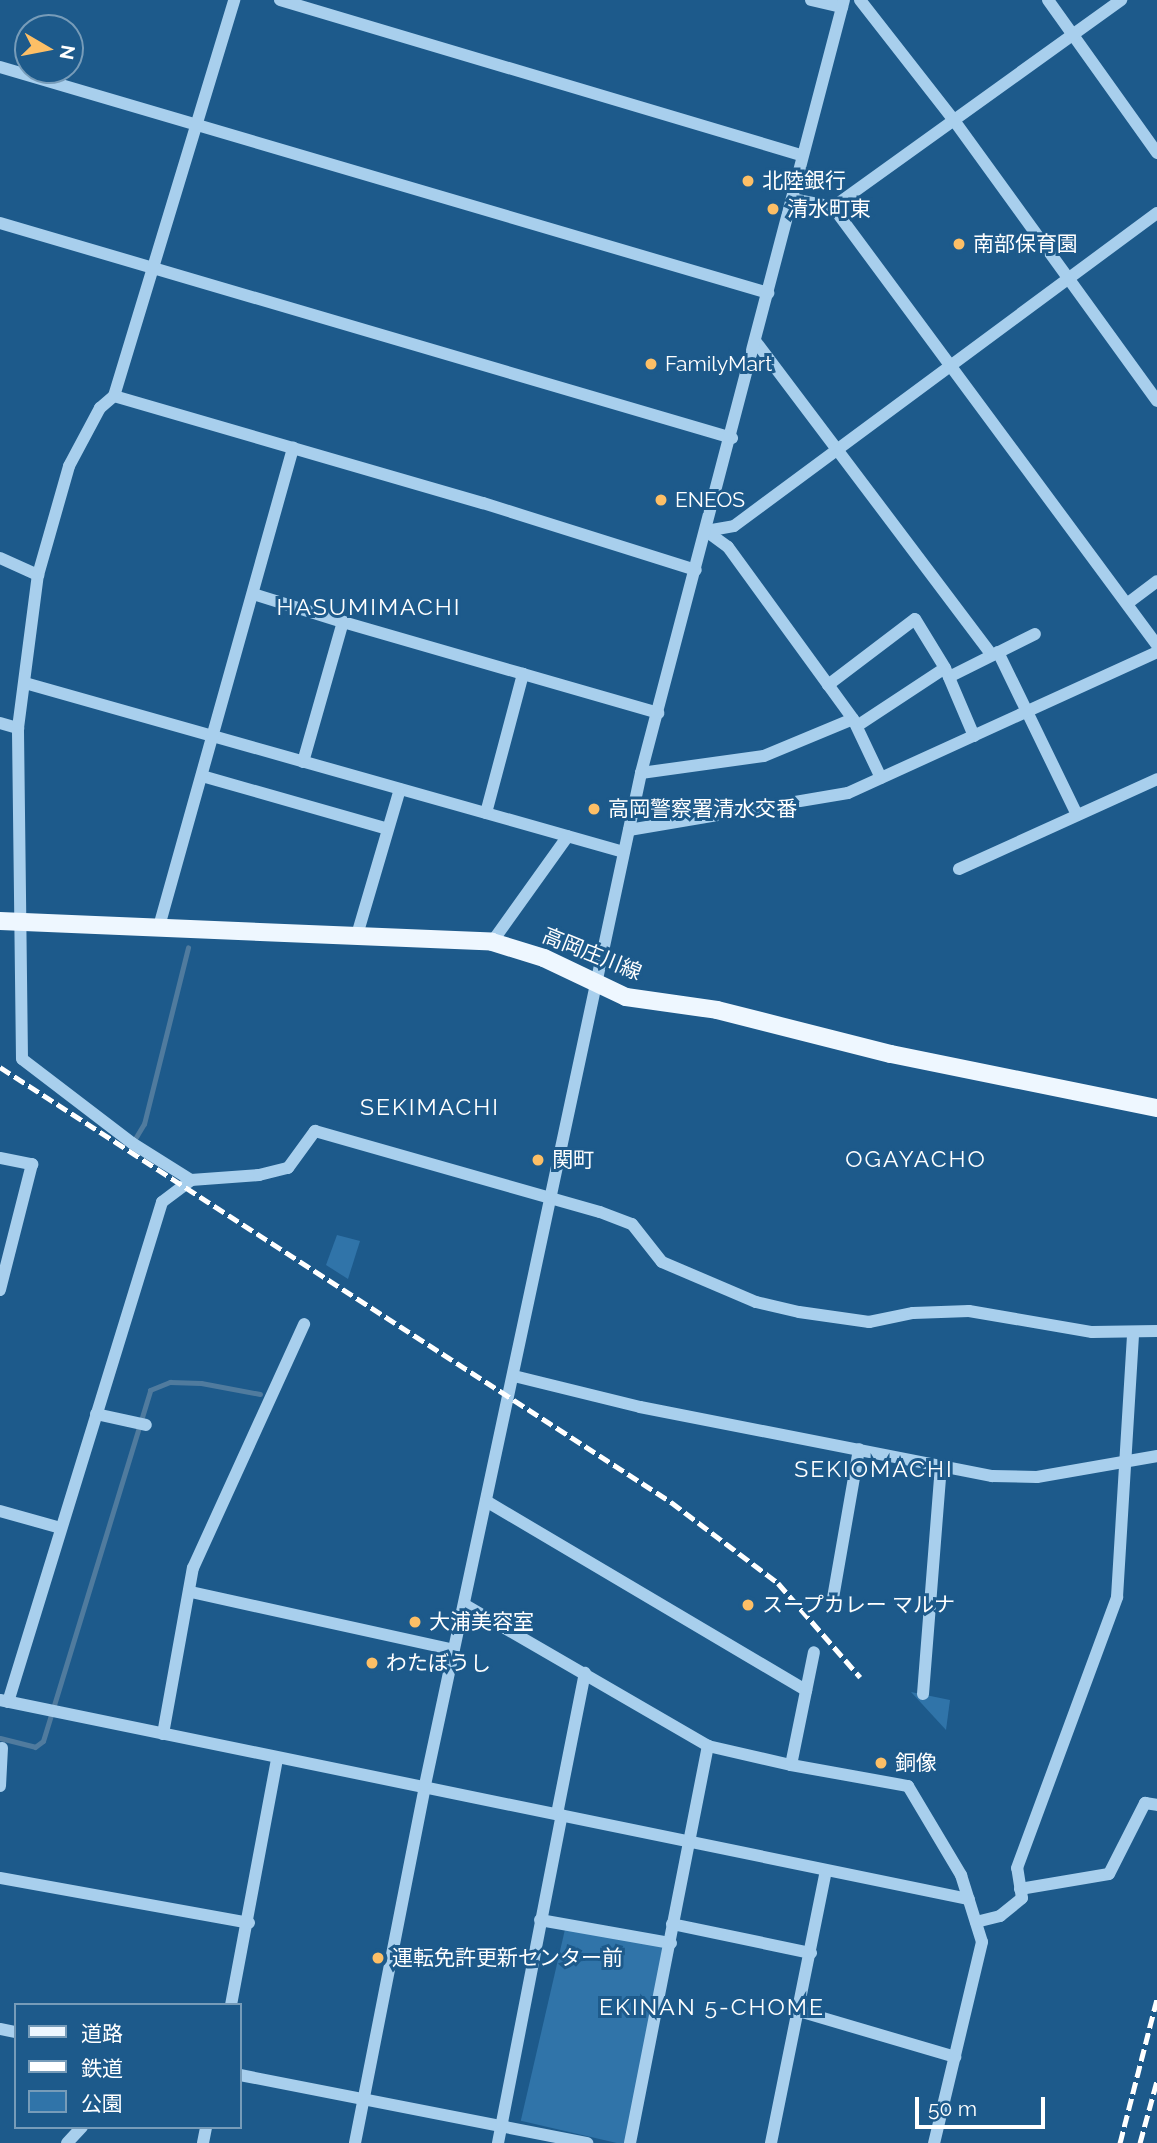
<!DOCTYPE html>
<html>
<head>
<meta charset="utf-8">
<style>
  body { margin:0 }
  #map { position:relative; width:1157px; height:2143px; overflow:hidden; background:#1d5a8b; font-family:Raleway,"Noto Sans JP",sans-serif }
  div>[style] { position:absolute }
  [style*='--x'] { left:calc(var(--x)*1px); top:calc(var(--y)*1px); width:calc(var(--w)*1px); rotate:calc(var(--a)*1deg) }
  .green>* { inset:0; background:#3074a9; transform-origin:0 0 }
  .stream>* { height:5px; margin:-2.5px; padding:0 2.5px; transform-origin:2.5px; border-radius:2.5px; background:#507b9e }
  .minor>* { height:12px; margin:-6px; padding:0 6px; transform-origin:6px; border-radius:6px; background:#a8cfed }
  .major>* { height:18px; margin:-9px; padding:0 9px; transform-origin:9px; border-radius:9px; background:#eef7ff }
  .rail>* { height:5px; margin-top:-2.5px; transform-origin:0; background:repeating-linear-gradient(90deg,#fff 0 12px,transparent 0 17px) }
  .dots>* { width:19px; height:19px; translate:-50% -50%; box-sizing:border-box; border:4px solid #1d5a8b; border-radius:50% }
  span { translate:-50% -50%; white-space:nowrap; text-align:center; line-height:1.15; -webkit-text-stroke:6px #1d5a8b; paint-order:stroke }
  .poi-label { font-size:21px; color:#fff }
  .left { translate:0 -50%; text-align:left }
  .street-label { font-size:21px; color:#fff }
  .neighbourhood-label { font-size:23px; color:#fff; letter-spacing:2px }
  .legend { position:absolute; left:14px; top:2003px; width:228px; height:126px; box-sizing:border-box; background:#1d5a8b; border:2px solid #779cb9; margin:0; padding:9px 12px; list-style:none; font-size:21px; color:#fff }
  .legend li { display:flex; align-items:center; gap:14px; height:35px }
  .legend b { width:35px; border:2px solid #779cb9 }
  .north { position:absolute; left:14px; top:14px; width:70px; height:70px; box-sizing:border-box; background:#1d5a8b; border:2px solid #779cb9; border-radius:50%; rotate:100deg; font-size:19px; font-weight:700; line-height:28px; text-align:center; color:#fff }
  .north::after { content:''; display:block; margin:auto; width:24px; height:32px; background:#fdbf66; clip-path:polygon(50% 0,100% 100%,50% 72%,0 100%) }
  .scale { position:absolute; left:915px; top:2097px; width:130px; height:32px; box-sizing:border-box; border:4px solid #fff; border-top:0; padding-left:9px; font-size:21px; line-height:24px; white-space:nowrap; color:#fff; -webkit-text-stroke:5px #1d5a8b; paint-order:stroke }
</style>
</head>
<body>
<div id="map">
  <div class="green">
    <div style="clip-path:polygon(337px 1235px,360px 1241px,348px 1279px,326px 1265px)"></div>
    <div style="clip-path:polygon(911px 1692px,950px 1700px,946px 1730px)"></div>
    <div style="left:566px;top:1925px;width:107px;height:201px;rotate:13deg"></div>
  </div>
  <div class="stream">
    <div style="--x:133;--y:1142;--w:21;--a:-59"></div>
    <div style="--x:144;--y:1124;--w:182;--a:-76"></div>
    <div style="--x:0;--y:1738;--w:36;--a:14"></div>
    <div style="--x:35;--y:1747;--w:10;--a:-37"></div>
    <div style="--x:43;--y:1741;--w:367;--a:-73"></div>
    <div style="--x:150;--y:1390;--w:22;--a:-22"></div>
    <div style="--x:170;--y:1382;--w:31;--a:2"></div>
    <div style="--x:201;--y:1383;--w:60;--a:10.6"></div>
  </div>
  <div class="minor">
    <div style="--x:280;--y:0;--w:544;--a:16.57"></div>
    <div style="--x:811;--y:0;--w:32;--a:13"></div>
    <div style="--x:860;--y:0;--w:151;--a:52"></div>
    <div style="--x:953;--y:119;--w:348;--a:54.1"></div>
    <div style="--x:1048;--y:0;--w:188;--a:54.5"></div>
    <div style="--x:0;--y:67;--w:801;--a:16.4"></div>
    <div style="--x:792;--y:199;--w:42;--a:11"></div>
    <div style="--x:833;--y:207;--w:545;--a:53.51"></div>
    <div style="--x:833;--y:207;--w:355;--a:-35.7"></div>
    <div style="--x:0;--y:223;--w:763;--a:16.37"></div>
    <div style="--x:756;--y:342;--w:392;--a:53"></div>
    <div style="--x:114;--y:396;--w:384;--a:16.2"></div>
    <div style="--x:483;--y:503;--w:223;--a:17.5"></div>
    <div style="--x:706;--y:531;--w:28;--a:-10"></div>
    <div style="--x:734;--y:526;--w:526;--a:-36.5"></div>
    <div style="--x:706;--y:531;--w:27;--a:36"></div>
    <div style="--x:728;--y:547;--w:213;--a:54"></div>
    <div style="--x:853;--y:719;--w:65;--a:64.6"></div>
    <div style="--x:0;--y:558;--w:42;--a:24.1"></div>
    <div style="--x:253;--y:594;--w:94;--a:17.3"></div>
    <div style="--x:1128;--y:603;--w:36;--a:-37"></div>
    <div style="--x:998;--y:652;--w:181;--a:64.1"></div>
    <div style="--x:949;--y:677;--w:96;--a:-26.6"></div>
    <div style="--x:25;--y:683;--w:622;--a:15.76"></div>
    <div style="--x:828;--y:685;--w:109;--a:-37.2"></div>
    <div style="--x:915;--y:619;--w:57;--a:58.5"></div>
    <div style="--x:945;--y:668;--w:74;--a:66.9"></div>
    <div style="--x:0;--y:723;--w:19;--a:16"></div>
    <div style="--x:857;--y:726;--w:105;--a:-33.4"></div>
    <div style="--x:303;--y:762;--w:146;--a:-74.1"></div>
    <div style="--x:343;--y:622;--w:187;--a:16.1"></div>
    <div style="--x:641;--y:773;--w:124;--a:-7.9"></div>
    <div style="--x:764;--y:756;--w:96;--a:-22.6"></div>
    <div style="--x:202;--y:776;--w:193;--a:15.9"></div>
    <div style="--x:486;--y:813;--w:144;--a:-75.1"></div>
    <div style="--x:523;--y:674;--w:141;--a:16.1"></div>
    <div style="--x:629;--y:830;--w:222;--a:-9.6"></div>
    <div style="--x:848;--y:793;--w:340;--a:-24.5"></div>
    <div style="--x:959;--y:869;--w:217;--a:-24.4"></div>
    <div style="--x:158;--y:930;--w:501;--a:-74.35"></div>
    <div style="--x:357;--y:935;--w:152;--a:-73.6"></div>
    <div style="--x:492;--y:942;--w:130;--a:-54.4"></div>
    <div style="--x:0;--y:1158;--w:33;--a:11"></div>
    <div style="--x:32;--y:1164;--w:130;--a:104.3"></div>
    <div style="--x:191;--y:1180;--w:70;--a:-147.9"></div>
    <div style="--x:132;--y:1143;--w:138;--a:-142.6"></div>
    <div style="--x:22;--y:1059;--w:331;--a:-90.7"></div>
    <div style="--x:18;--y:728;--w:154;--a:-82.6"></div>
    <div style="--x:38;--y:575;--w:113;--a:-74.1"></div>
    <div style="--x:69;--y:466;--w:66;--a:-61.9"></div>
    <div style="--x:100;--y:408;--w:18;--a:-41"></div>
    <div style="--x:114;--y:396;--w:414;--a:-73.1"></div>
    <div style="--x:514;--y:1376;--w:130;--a:13.8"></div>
    <div style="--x:640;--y:1407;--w:359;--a:11.1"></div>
    <div style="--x:992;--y:1476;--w:45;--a:1.3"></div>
    <div style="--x:1037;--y:1477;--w:122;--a:-9.9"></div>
    <div style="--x:96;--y:1414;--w:51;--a:12.4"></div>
    <div style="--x:486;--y:1501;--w:372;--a:30.6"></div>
    <div style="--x:0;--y:1511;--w:63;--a:15.6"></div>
    <div style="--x:191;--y:1592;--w:269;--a:12.4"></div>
    <div style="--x:833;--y:1598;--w:151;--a:-80.1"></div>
    <div style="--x:465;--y:1605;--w:281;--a:30.1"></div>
    <div style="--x:923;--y:1694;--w:230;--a:-85.5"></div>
    <div style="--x:0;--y:1700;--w:989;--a:11.61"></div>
    <div style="--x:8;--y:1702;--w:523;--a:-72.88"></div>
    <div style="--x:162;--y:1202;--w:36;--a:-37"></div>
    <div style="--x:191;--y:1180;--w:68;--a:-4.2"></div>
    <div style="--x:259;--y:1175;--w:30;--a:-14"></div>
    <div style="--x:288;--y:1168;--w:46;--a:-53.9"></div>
    <div style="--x:315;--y:1131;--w:296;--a:15.9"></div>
    <div style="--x:600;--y:1212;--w:34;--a:21"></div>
    <div style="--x:632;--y:1224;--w:48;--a:51.7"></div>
    <div style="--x:662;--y:1262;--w:102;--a:23.1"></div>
    <div style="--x:756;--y:1302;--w:44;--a:13.1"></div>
    <div style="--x:799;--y:1312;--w:71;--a:8.1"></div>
    <div style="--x:869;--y:1322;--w:45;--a:-11.6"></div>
    <div style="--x:913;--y:1313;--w:56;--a:-2"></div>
    <div style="--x:969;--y:1311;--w:125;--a:9.7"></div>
    <div style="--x:1092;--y:1332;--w:65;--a:-0.9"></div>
    <div style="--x:163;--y:1734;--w:169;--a:-79.8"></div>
    <div style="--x:193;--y:1568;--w:268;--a:-65.5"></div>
    <div style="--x:791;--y:1765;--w:119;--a:10.2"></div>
    <div style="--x:908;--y:1786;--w:104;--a:59.2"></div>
    <div style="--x:961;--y:1875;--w:70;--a:72.6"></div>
    <div style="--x:982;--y:1942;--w:207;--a:103.4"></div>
    <div style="--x:0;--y:1786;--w:38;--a:-87"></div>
    <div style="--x:557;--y:1814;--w:144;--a:-78.8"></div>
    <div style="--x:0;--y:1878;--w:253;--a:10.2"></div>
    <div style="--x:1020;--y:1889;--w:90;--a:-9.6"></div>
    <div style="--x:1109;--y:1874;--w:80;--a:-63.1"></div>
    <div style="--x:1145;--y:1803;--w:12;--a:9"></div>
    <div style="--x:540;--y:1920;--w:133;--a:10"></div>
    <div style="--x:976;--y:1922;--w:25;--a:-14"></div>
    <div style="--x:1000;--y:1916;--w:28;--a:-39"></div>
    <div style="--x:1022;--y:1898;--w:30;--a:-99"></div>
    <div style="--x:1017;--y:1868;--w:289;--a:-69.7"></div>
    <div style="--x:1117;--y:1597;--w:263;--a:-86.5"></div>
    <div style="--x:672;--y:1924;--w:142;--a:11.8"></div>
    <div style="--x:231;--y:2005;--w:249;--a:-79.4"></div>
    <div style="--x:799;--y:2011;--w:163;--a:16.4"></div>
    <div style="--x:0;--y:2029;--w:16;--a:11"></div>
    <div style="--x:240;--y:2075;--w:354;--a:11.1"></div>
    <div style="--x:67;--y:2143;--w:22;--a:-47"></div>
    <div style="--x:203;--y:2143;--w:16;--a:-79"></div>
    <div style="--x:355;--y:2143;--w:365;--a:-78.9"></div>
    <div style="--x:425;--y:1785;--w:1035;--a:-77.95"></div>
    <div style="--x:641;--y:773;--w:799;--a:-75.29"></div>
    <div style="--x:498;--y:2143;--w:334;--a:-79"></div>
    <div style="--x:630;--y:2143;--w:405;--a:-78.9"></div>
    <div style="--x:708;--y:1746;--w:85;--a:12.9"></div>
    <div style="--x:791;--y:1765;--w:115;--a:-78.5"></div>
    <div style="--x:771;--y:2143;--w:278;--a:-78.6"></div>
  </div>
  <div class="major">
    <div style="--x:0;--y:921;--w:492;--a:2.4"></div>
    <div style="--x:492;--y:942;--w:54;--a:17.1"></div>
    <div style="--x:544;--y:958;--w:91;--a:25.4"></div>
    <div style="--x:626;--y:997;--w:92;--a:8.1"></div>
    <div style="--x:717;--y:1010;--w:179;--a:14.2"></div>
    <div style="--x:891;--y:1054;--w:271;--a:11.5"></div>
  </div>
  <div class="rail">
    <div style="--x:0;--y:1067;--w:800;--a:32.95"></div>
    <div style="--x:671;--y:1502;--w:134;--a:37.1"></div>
    <div style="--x:778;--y:1583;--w:125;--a:48.9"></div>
    <div style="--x:1120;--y:2143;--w:149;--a:-75.6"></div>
    <div style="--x:1140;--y:2143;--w:64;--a:-74.7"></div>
  </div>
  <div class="dots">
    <div style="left:748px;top:181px;background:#fdbf66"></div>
    <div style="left:773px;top:209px;background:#fdbf66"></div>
    <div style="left:959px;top:244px;background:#fdbf66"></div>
    <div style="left:651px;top:364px;background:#fdbf66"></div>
    <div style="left:661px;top:500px;background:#fdbf66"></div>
    <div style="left:594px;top:809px;background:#fdbf66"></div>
    <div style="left:538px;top:1160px;background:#fdbf66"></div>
    <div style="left:748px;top:1605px;background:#fdbf66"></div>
    <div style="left:415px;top:1622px;background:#fdbf66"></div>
    <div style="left:372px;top:1663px;background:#fdbf66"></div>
    <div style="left:881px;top:1763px;background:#fdbf66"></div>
    <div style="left:378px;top:1958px;background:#fdbf66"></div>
  </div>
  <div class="poi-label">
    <span class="left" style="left:762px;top:181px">北陸銀行</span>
    <span class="left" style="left:787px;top:209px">清水町東</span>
    <span class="left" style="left:973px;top:244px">南部保育園</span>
    <span class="left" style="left:665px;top:364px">FamilyMart</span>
    <span class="left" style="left:675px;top:500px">ENEOS</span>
    <span class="left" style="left:608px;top:809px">高岡警察署清水交番</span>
    <span class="left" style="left:552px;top:1160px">関町</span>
    <span class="left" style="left:762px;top:1605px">スープカレー マルナ</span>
    <span class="left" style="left:429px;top:1622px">大浦美容室</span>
    <span class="left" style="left:386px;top:1663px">わたぼうし</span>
    <span class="left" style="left:895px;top:1763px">銅像</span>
    <span class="left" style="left:392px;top:1958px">運転免許更新センター前</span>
  </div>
  <div class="street-label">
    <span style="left:592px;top:954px;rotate:22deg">高岡庄川線</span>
  </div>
  <div class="neighbourhood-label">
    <span style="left:369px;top:607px">HASUMIMACHI</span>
    <span style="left:430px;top:1107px">SEKIMACHI</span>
    <span style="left:916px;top:1159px">OGAYACHO</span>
    <span style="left:874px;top:1469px">SEKIOMACHI</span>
    <span style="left:712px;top:2007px">EKINAN 5-CHOME</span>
  </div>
  <ul class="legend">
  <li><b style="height:9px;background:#eef7ff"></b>道路</li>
  <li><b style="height:9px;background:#fff"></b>鉄道</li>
  <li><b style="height:19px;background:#3074a9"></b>公園</li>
  </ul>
  <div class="north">N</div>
  <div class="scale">50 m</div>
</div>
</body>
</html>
